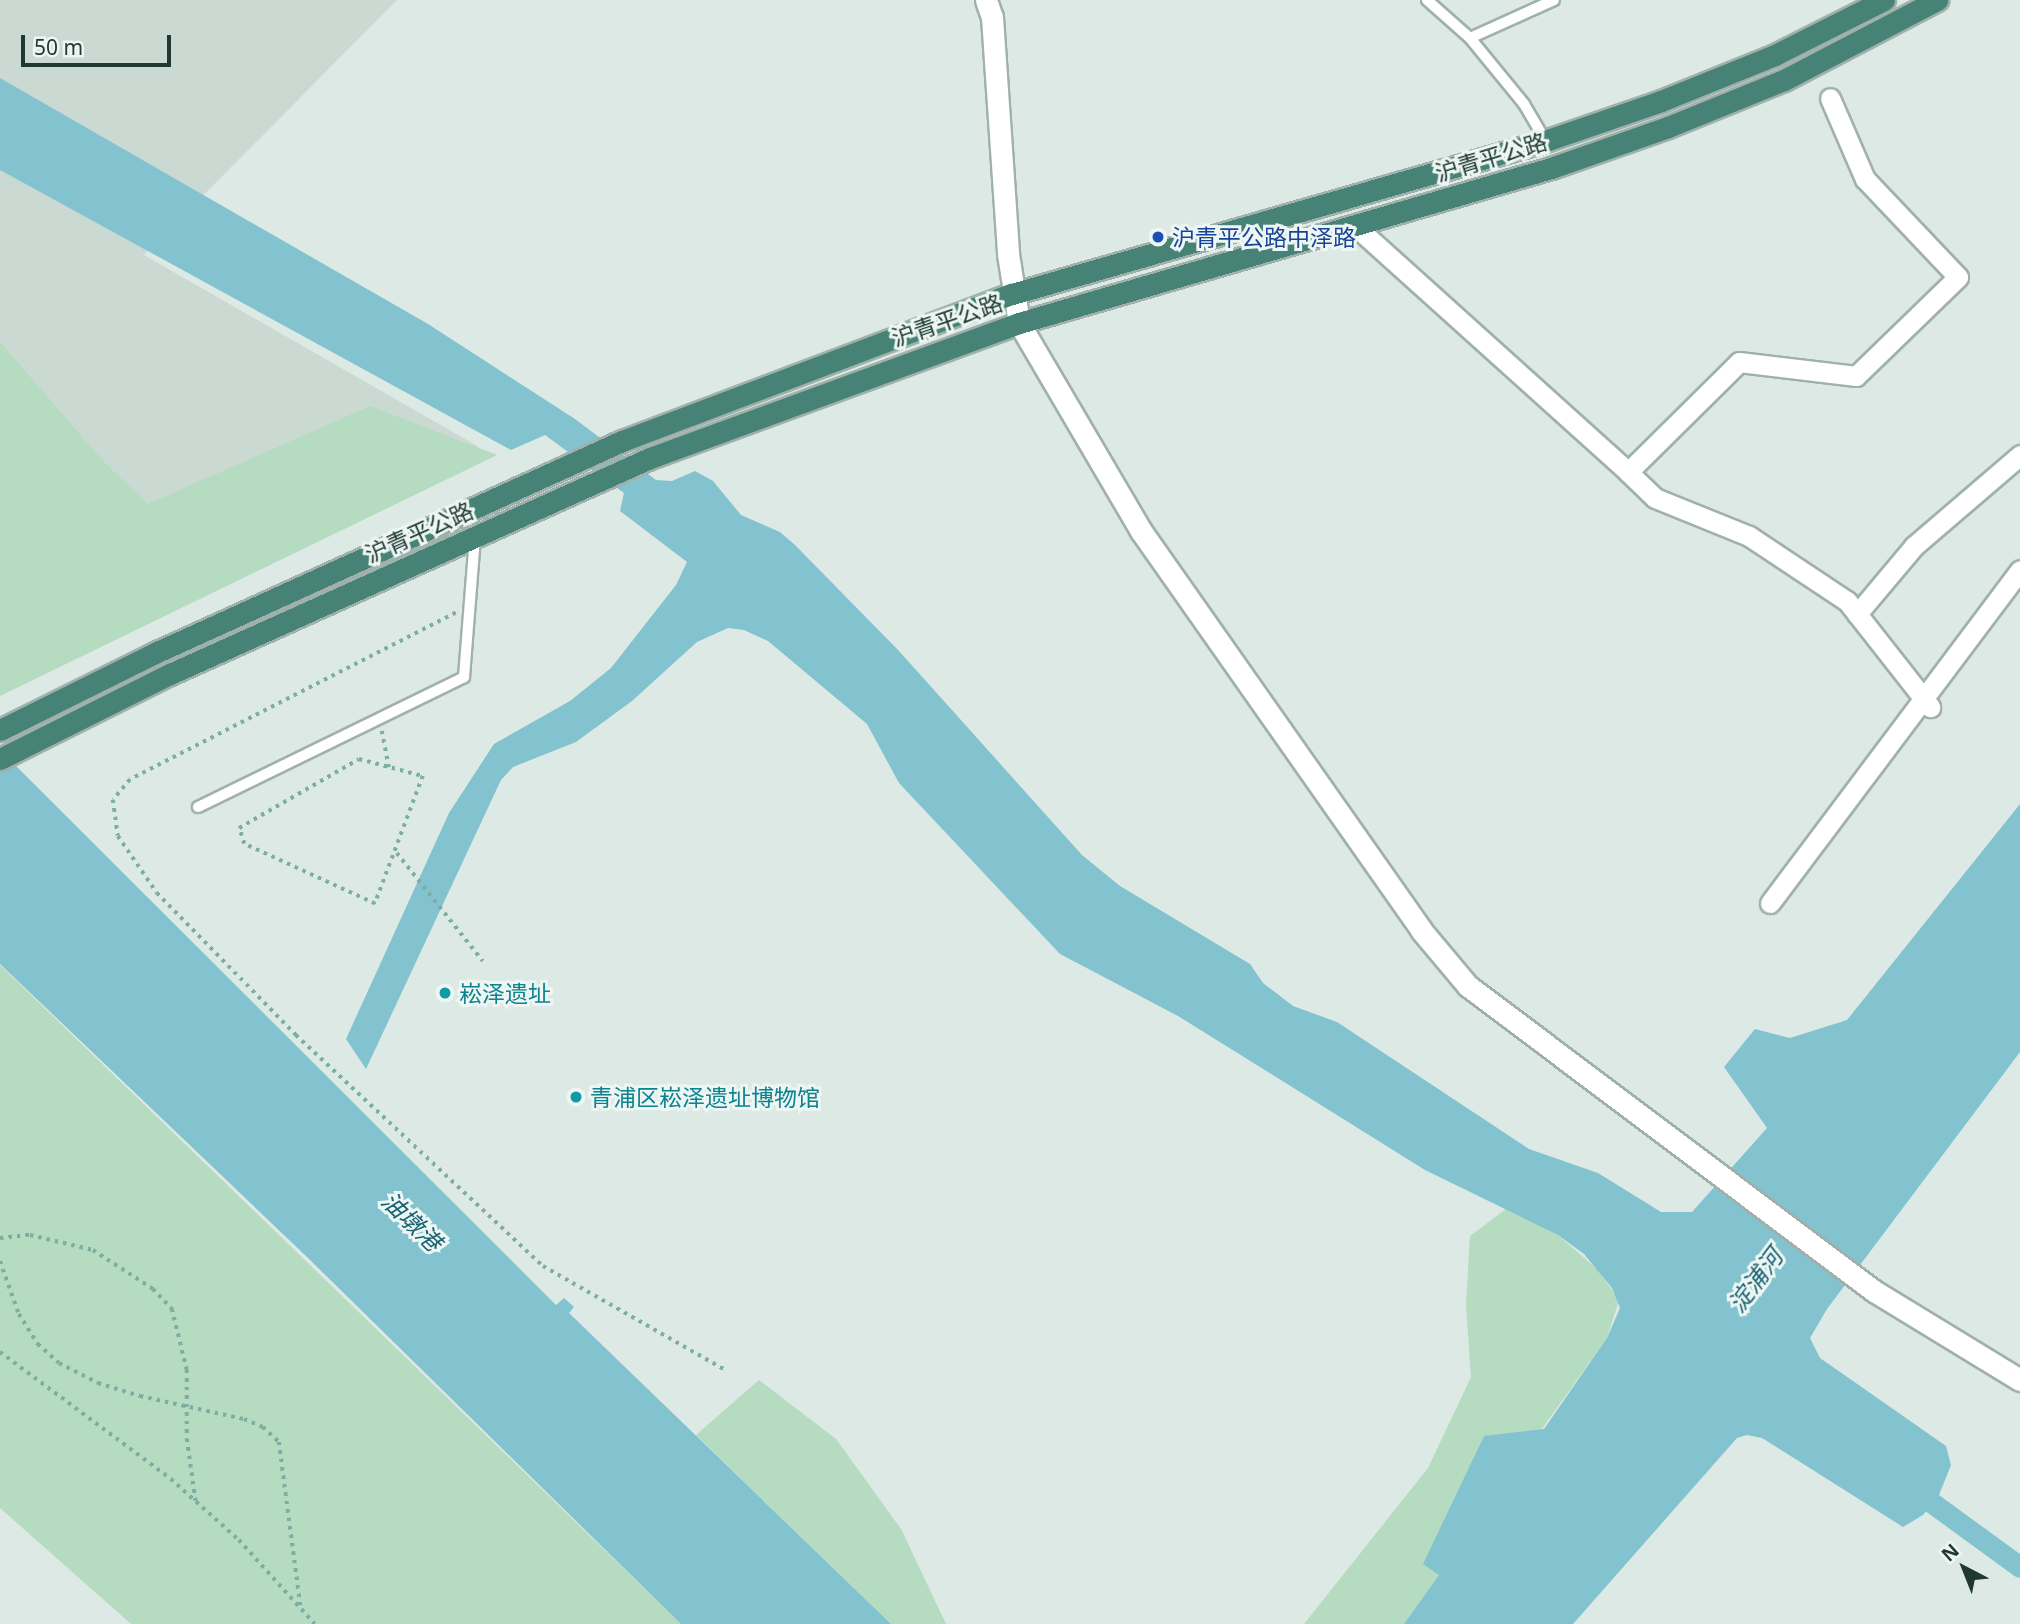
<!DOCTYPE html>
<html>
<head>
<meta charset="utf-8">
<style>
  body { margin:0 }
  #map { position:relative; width:2020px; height:1624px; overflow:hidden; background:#dde9e4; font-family:"Noto Sans","Noto Sans SC",sans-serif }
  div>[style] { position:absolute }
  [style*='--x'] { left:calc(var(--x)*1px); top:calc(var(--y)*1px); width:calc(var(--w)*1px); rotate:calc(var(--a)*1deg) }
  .built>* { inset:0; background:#cbd9d3 }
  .green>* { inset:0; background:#b5dbc0 }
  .water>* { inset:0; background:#83c3d0 }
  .canal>* { height:21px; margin:-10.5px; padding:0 10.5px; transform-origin:10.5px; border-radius:10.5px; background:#83c3d0 }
  .path>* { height:3.5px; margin-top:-1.75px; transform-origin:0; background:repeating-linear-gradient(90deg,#7dae9f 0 3.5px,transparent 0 8.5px) }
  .roads { filter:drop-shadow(2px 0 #a0b1ab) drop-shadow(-2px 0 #a0b1ab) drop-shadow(0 2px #a0b1ab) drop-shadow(0 -2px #a0b1ab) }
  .service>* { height:10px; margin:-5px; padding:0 5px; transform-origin:5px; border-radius:5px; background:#fff }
  .minor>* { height:19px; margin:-9.5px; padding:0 9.5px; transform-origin:9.5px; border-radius:9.5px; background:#fff }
  .tertiary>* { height:21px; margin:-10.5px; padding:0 10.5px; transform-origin:10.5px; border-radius:10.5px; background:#fff }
  .trunk>* { height:21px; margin:-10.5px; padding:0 10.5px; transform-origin:10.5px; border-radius:10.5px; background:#468276 }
  .dots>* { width:19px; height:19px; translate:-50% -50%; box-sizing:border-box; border:4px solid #edf6f2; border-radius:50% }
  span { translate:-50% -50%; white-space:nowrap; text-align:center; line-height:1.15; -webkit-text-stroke:6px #edf6f2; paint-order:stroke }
  .street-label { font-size:23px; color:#1f3932 }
  .transit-label { font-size:23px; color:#164399 }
  .left { translate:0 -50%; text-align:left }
  .culture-label { font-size:23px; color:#0d838f }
  .water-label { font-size:24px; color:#196375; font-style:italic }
  .north { position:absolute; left:1929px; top:1533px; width:70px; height:70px; -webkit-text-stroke:5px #edf6f2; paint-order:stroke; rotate:318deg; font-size:19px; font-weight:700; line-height:28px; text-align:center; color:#1f3932 }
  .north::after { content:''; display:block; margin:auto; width:24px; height:32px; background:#1f3932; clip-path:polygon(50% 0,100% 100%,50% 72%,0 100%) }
  .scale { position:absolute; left:21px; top:35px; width:150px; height:32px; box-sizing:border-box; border:4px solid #1f3932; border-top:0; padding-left:9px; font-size:21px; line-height:24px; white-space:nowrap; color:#1f3932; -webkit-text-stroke:5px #edf6f2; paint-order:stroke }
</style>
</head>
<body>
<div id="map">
  <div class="built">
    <div style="clip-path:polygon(0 0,397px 0,144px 255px,479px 447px,285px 528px,0 662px)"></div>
  </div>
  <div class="green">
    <div style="clip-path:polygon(0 342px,104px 462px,148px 504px,370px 406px,497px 455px,0 696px)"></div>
    <div style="clip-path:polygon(0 965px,681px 1624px,131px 1624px,0 1508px)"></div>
    <div style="clip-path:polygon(1506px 1209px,1558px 1235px,1598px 1270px,1619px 1300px,1607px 1338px,1539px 1433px,1484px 1436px,1424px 1564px,1439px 1575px,1404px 1624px,1304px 1624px,1428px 1468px,1471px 1377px,1466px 1305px,1470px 1236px)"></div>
    <div style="clip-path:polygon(759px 1380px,836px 1439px,901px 1529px,946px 1624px,891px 1624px,696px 1435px)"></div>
  </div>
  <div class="water">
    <div style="clip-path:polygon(0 78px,428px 324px,575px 419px,656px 480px,672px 481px,695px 471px,713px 481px,741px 515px,780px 532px,795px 545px,899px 651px,1082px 855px,1120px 886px,1250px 964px,1263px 983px,1293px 1006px,1337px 1022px,1529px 1149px,1598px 1173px,1661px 1212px,1692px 1212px,1767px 1128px,1724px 1067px,1755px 1029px,1790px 1038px,1847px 1020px,2020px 804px,2020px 1052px,1827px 1309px,1810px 1338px,1820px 1358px,1946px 1446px,1951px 1465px,1939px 1495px,1923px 1515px,1903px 1527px,1762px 1438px,1747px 1435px,1737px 1438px,1573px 1624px,1404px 1624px,1439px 1575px,1423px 1564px,1484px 1436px,1544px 1429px,1607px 1338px,1620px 1308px,1612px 1288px,1584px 1254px,1558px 1235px,1425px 1170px,1178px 1016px,1060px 954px,899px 783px,867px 724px,768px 641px,744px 630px,728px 628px,697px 642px,632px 701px,576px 742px,513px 767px,501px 780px,366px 1069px,346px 1039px,449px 813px,494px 744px,570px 701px,611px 668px,676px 585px,687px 562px,620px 511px,624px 493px,545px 435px,511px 450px,0 170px)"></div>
    <div style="clip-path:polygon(0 750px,556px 1305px,564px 1298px,574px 1307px,569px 1313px,891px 1624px,681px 1624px,308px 1258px,0 964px)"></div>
  </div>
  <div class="canal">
    <div style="--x:1909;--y:1486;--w:137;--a:36.1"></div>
  </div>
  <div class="path">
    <div style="--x:456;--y:613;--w:366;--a:152.9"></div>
    <div style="--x:130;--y:780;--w:26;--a:130"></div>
    <div style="--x:113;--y:800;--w:36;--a:82"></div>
    <div style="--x:118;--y:836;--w:69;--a:55.6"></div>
    <div style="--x:157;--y:893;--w:199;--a:45.6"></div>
    <div style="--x:296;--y:1035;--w:338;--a:43.1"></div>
    <div style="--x:543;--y:1266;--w:210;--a:29.7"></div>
    <div style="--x:382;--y:731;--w:37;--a:79"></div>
    <div style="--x:359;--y:759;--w:66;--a:14.9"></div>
    <div style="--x:423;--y:776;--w:137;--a:110.6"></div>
    <div style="--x:375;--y:904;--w:144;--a:-155.4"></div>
    <div style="--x:244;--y:844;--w:17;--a:-107"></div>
    <div style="--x:239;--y:828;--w:138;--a:-29.9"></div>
    <div style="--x:397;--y:853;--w:138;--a:51.5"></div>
    <div style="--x:0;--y:1238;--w:30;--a:-6"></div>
    <div style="--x:30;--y:1235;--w:65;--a:13.4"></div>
    <div style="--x:93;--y:1250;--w:72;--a:33"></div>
    <div style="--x:153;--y:1289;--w:28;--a:46"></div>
    <div style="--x:172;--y:1309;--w:63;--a:76.2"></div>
    <div style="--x:187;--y:1370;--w:69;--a:90"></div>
    <div style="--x:187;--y:1439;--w:64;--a:81.9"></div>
    <div style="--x:0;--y:1261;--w:56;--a:70.3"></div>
    <div style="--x:19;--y:1314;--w:36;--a:58"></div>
    <div style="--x:38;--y:1344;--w:28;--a:42"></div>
    <div style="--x:59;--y:1363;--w:44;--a:27.1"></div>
    <div style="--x:98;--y:1383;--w:44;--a:17.2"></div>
    <div style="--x:140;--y:1396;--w:107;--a:12.5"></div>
    <div style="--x:244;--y:1419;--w:21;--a:23"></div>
    <div style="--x:263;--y:1427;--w:22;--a:43"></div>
    <div style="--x:279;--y:1442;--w:169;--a:82.5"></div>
    <div style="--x:0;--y:1352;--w:213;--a:36.6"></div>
    <div style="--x:171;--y:1479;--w:91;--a:41.9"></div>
    <div style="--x:239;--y:1540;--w:113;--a:47.9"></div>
  </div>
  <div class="roads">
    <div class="service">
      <div style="--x:1427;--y:0;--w:57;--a:41.5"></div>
      <div style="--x:1470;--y:38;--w:85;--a:50.7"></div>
      <div style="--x:1524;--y:104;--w:42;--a:59.7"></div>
      <div style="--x:1470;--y:38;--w:92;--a:-24.3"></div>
      <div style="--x:198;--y:807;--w:296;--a:-26"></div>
      <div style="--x:464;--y:677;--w:140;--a:-85.5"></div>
    </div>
    <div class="minor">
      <div style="--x:1354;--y:225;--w:369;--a:42"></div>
      <div style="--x:1628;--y:472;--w:156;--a:-44.7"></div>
      <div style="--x:1739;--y:362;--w:118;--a:6.8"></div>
      <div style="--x:1856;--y:376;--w:142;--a:-44.1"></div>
      <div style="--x:1958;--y:277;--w:135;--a:-133.5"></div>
      <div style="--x:1865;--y:179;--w:88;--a:-113.4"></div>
      <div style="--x:1628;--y:472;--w:37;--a:44"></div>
      <div style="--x:1655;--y:498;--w:101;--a:22"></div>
      <div style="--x:1749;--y:536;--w:118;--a:33.6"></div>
      <div style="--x:1847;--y:601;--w:135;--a:51.9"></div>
      <div style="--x:1857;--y:614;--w:89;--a:-50"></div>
      <div style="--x:1914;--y:546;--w:140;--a:-40.6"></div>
      <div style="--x:1770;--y:903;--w:416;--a:-53.1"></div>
    </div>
    <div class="tertiary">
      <div style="--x:986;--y:0;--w:18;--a:71"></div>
      <div style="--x:992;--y:17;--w:238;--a:86.1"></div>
      <div style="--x:1008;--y:254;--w:70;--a:80.9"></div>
      <div style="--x:1019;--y:323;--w:241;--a:59.6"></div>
      <div style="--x:1141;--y:531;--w:487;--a:54.9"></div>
      <div style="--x:1421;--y:930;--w:73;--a:50"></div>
      <div style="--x:1468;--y:986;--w:508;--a:36.92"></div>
      <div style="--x:1874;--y:1291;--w:171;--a:31.4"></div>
    </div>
    <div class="trunk">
      <div style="--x:0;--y:730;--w:173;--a:-26.4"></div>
      <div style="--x:155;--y:653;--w:513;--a:-24.42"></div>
      <div style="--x:622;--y:441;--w:417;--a:-20.7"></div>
      <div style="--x:1012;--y:294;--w:555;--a:-16.02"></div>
      <div style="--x:1545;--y:141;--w:123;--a:-19"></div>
      <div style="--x:1661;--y:101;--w:123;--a:-22"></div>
      <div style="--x:1775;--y:55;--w:122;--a:-26.8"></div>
      <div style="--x:0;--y:759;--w:190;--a:-26.6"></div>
      <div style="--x:170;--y:674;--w:526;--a:-24.23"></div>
      <div style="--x:650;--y:458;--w:393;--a:-20.1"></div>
      <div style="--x:1019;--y:323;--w:554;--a:-16.24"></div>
      <div style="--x:1551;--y:168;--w:124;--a:-19.3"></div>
      <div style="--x:1668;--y:127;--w:125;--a:-22.1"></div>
      <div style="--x:1784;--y:80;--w:173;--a:-27.6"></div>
    </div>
  </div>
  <div class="dots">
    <div style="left:1158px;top:237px;background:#1a4fb4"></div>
    <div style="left:445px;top:993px;background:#0f9aa8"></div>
    <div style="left:576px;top:1097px;background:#0f9aa8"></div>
  </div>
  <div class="street-label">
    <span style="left:1491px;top:157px;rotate:-17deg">沪青平公路</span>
    <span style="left:947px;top:320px;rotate:-19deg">沪青平公路</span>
    <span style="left:419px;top:532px;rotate:-24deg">沪青平公路</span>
  </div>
  <div class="transit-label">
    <span class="left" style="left:1172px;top:237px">沪青平公路中泽路</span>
  </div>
  <div class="culture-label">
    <span class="left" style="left:459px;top:993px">崧泽遗址</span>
    <span class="left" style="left:590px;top:1097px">青浦区崧泽遗址博物馆</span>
  </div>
  <div class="water-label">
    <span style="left:412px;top:1221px;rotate:44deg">油墩港</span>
    <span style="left:1755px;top:1280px;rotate:-53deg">淀浦河</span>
  </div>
  <div class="north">N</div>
  <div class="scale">50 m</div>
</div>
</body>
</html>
